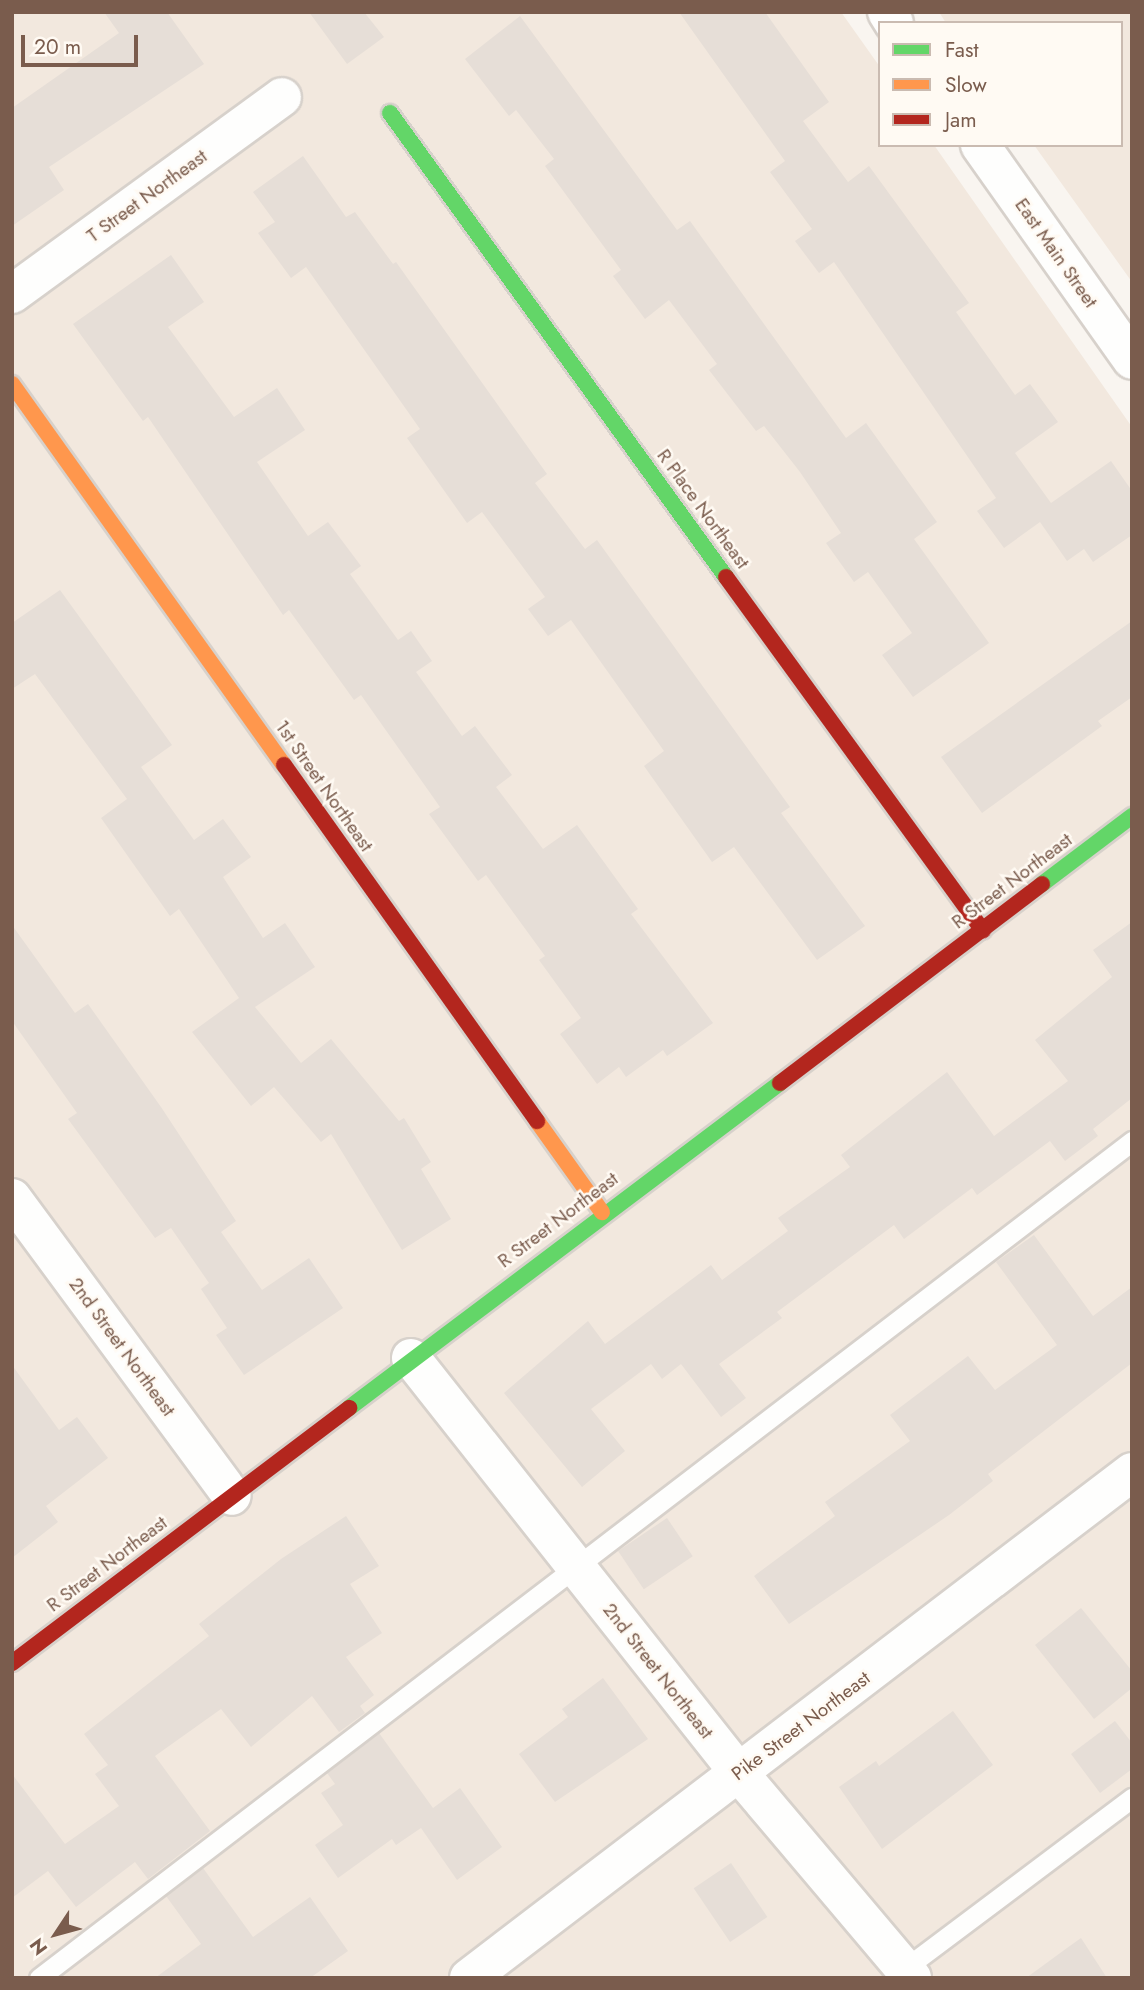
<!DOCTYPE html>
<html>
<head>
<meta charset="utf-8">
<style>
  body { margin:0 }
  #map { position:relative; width:1144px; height:1990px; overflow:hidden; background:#f9f5f0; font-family:Jost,sans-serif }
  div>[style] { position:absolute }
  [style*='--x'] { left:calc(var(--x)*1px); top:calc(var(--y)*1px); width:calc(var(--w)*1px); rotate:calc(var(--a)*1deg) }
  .residential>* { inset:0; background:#f2e8de }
  .building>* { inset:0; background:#e6ded7; transform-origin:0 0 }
  .roads { filter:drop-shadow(2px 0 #d7d1cb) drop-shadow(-2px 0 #d7d1cb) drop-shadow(0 2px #d7d1cb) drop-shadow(0 -2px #d7d1cb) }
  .lane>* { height:19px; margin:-9.5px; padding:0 9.5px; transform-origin:9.5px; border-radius:9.5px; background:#fefefd }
  .street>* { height:38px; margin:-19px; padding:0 19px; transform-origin:19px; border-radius:19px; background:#fefefd }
  .fast>* { height:16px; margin:-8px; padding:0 8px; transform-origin:8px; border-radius:8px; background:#63d668 }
  .slow>* { height:16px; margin:-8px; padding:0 8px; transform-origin:8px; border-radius:8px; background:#ff974d }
  .jam>* { height:16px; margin:-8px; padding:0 8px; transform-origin:8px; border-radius:8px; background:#b3261e }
  span { translate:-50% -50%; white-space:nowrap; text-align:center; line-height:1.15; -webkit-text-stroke:5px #fffaf3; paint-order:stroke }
  .street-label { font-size:19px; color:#7a5c4d }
  .frame { position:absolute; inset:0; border:14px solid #7a5c4d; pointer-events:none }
  .legend { position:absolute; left:878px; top:21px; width:245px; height:126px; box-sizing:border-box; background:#fffaf3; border:2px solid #cabbb1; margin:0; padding:9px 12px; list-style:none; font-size:21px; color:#7a5c4d }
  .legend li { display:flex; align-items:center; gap:14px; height:35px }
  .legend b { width:35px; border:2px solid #cabbb1 }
  .north { position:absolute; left:21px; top:1899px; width:70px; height:70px; -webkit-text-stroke:5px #fffaf3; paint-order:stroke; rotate:234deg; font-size:19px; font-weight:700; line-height:28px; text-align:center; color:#7a5c4d }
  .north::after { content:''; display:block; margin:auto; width:24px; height:32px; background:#7a5c4d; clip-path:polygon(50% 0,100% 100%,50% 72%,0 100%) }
  .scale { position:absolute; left:21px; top:35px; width:117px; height:32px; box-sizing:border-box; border:4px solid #7a5c4d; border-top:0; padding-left:9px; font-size:21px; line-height:24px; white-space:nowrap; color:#7a5c4d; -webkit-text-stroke:5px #fffaf3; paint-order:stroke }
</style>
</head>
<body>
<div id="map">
  <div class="residential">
    <div style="clip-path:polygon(12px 12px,841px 12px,880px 67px,880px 145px,934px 145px,1132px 427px,1132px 1978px,12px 1978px)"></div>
    <div style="clip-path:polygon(939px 12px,1132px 12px,1132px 282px,1034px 145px,1121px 145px,1121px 23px,946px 23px)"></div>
  </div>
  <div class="building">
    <div style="clip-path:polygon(104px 12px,167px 12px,204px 64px,49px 167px,64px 190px,12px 226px,12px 108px,119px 33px)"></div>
    <div style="clip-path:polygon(309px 12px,364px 12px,384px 37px,347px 64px)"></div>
    <div style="clip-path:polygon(679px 12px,765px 12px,829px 102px,803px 121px,848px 182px,869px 166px,969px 303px,956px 312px,1015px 395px,1030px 384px,1058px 422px,1015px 453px,1051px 503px,1111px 461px,1132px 491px,1132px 535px,1093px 562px,1084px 549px,1067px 561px,1040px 522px,1004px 548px,977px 511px,996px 498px,834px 262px,819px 273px,795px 241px,812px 229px,770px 172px,785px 161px)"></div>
    <div style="clip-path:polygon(520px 16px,677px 230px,690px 221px,846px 438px,866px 423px,937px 522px,914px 539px,989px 643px,913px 697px,882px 655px,912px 633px,868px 572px,854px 582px,826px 543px,841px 533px,800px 472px,764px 426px,756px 431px,709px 370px,717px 364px,669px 300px,645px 319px,613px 276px,621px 270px,545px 166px,554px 159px,516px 110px,509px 116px,465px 59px)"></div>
    <div style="clip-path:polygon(303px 156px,346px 217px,355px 212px,393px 264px,396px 262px,547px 474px,535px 483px,585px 549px,597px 540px,790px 807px,781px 813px,865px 926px,817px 960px,734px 847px,712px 862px,644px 766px,664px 751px,571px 620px,548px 636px,528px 609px,545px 597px,482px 512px,467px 523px,407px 438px,420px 429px,306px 267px,291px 278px,258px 233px,275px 222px,253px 192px)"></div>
    <div style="clip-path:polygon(171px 255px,204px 302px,168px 327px,234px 417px,277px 388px,305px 430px,257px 462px,308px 536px,328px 522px,361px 566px,350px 574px,398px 640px,411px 631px,432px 661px,416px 672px,462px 736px,475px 726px,512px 775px,496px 787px,543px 849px,577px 825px,638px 909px,631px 914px,713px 1023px,667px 1056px,663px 1050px,626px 1077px,619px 1067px,597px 1084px,560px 1034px,581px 1018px,539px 960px,545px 956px,486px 875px,478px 881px,429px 814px,440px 807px,361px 695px,354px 700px,289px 610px,283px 615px,148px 417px,143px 421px,73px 324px)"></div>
    <div style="clip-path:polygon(60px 590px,172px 745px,141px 767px,194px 840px,223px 819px,251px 857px,223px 877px,263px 938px,285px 923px,315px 967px,255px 1007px,301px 1063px,331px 1039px,399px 1121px,404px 1118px,431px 1162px,421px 1169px,451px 1219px,402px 1250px,331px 1134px,321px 1142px,274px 1087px,251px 1106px,192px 1032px,239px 998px,179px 909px,170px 916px,101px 818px,127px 799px,35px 674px,12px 689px,12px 623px)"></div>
    <div style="clip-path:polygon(1132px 621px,1132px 697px,1098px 721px,1102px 726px,982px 813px,941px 757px)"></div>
    <div style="clip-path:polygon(1132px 922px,1132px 1098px,1093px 1129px,1098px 1136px,1065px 1161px,1050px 1141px,977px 1195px,972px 1188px,904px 1239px,894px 1225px,777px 1312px,782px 1318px,719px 1364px,746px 1398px,721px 1417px,681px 1364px,662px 1379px,651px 1364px,591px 1409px,625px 1451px,582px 1487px,504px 1393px,588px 1321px,605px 1344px,711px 1265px,722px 1280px,788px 1231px,778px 1218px,850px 1167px,841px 1155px,947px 1072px,994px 1136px,1068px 1081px,1035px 1040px,1112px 977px,1093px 950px)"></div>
    <div style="clip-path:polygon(12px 925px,75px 1013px,88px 1004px,161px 1107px,236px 1221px,221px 1232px,262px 1290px,309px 1258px,343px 1308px,244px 1375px,216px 1335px,227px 1328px,201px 1289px,209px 1283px,171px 1228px,155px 1238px,68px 1119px,77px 1113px,12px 1021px)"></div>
    <div style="clip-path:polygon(1034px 1235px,1093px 1316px,1132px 1287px,1132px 1363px,988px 1474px,993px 1481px,949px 1515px,789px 1624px,754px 1576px,835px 1516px,825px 1502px,910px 1441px,890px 1415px,968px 1356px,995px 1390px,1057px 1345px,996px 1262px)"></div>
    <div style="clip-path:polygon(12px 1365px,59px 1430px,77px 1417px,108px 1458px,46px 1506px,58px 1522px,12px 1558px)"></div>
    <div style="clip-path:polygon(346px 1516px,379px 1566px,350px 1584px,382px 1633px,346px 1657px,374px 1695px,360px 1706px,365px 1713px,339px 1732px,312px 1696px,251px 1747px,221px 1709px,155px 1756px,210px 1831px,148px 1879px,135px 1862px,76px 1907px,48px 1871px,12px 1898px,12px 1774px,65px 1844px,119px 1806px,95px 1774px,108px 1765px,84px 1734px,209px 1636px,199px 1624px,281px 1559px)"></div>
    <div style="left:667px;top:1518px;width:46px;height:59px;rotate:56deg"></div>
    <div style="clip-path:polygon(1081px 1608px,1132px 1671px,1132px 1688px,1094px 1719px,1035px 1645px)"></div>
    <div style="clip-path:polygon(603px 1678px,648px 1739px,555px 1802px,519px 1754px,568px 1717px,562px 1709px)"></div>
    <div style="clip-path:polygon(953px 1711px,993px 1765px,882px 1849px,839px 1787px,876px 1761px,879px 1766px)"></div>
    <div style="clip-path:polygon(1115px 1721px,1132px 1743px,1132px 1769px,1100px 1793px,1071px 1754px)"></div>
    <div style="clip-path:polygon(379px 1733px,433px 1808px,460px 1788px,502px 1847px,457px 1880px,421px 1828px,396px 1845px,392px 1839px,338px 1878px,315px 1845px,343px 1825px,321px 1793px,335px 1784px,327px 1773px)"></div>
    <div style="left:731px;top:1863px;width:65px;height:45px;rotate:56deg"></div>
    <div style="clip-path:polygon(203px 1868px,253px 1937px,310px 1897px,348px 1951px,310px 1978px,155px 1978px,201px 1944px,166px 1896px)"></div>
    <div style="clip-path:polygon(1081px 1938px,1107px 1978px,1026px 1978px,1067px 1948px)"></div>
  </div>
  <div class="roads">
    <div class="lane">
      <div style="--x:900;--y:1972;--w:290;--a:-36.9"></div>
      <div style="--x:39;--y:1978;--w:1377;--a:-37.44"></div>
    </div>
    <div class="street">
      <div style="--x:887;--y:12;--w:13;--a:58"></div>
      <div style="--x:980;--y:145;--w:263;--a:54.7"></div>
      <div style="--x:12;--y:294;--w:334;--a:-36.1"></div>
      <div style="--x:12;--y:1198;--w:370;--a:53.6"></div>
      <div style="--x:411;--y:1358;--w:529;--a:51.68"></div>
      <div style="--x:739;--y:1773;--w:268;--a:49.8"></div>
      <div style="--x:469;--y:1978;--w:834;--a:-37.35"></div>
    </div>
    <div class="fast">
      <div style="--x:390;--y:113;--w:573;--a:54.09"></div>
      <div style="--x:1042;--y:884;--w:113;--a:-37.1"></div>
      <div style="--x:349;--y:1408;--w:540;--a:-37.02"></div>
    </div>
    <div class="slow">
      <div style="--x:12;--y:384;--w:468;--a:54.5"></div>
      <div style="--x:537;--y:1121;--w:112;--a:54.5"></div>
    </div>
    <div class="jam">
      <div style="--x:726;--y:577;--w:437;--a:54"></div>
      <div style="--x:284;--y:765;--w:437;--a:54.6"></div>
      <div style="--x:780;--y:1083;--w:329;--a:-37.2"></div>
      <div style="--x:12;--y:1663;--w:423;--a:-37.1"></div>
    </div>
  </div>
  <div class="street-label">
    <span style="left:147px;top:196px;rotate:-36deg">T Street Northeast</span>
    <span style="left:1056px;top:253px;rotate:55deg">East Main Street</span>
    <span style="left:703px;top:509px;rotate:54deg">R Place Northeast</span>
    <span style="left:324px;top:786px;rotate:55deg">1st Street Northeast</span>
    <span style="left:1012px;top:881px;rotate:-37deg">R Street Northeast</span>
    <span style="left:558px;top:1220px;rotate:-37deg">R Street Northeast</span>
    <span style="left:122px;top:1347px;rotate:54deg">2nd Street Northeast</span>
    <span style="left:107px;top:1564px;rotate:-37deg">R Street Northeast</span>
    <span style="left:658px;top:1671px;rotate:52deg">2nd Street Northeast</span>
    <span style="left:801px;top:1726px;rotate:-37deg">Pike Street Northeast</span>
  </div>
  <div class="frame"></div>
  <ul class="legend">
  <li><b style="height:9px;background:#63d668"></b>Fast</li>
  <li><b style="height:9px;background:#ff974d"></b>Slow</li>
  <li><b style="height:9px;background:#b3261e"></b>Jam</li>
  </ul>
  <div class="north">N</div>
  <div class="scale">20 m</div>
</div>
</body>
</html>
